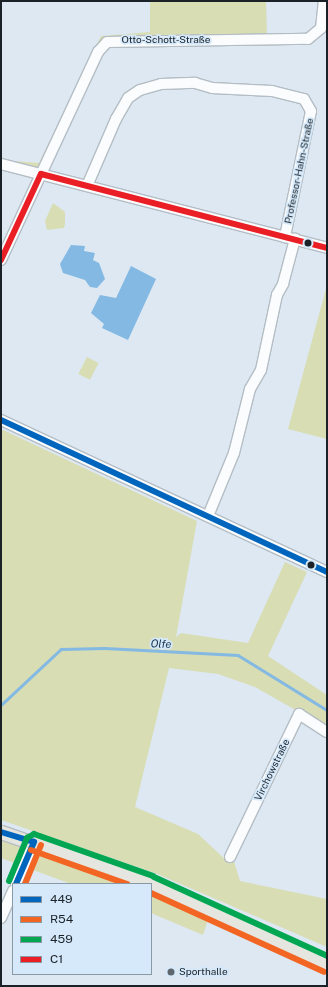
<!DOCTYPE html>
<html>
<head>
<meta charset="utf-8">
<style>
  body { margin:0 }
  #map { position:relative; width:328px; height:987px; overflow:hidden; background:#dde8f2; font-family:"Public Sans",sans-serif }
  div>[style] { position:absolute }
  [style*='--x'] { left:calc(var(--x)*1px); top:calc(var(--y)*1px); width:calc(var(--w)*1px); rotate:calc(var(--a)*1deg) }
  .green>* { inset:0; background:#d8ddb3; transform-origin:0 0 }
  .water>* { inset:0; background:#83b9e3 }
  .stream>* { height:2.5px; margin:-1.25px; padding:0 1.25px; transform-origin:1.25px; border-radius:1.25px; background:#83b9e3 }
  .roads { filter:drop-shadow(1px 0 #b4bdc4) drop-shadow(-1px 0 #b4bdc4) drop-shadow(0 1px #b4bdc4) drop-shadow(0 -1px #b4bdc4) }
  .minor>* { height:10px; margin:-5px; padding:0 5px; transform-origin:5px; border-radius:5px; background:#fafcfd }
  .major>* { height:13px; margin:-6.5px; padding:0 6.5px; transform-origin:6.5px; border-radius:6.5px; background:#e5e6df }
  .bus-1>* { height:6px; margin:-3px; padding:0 3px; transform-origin:3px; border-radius:3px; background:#0065bd }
  .bus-2>* { height:6px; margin:-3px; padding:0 3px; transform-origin:3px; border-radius:3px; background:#f26522 }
  .bus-3>* { height:6px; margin:-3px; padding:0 3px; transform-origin:3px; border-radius:3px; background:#00a651 }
  .bus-4>* { height:6px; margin:-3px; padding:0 3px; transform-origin:3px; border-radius:3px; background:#ea1f26 }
  .dots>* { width:11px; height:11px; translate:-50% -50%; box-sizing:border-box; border:2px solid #d5e9fa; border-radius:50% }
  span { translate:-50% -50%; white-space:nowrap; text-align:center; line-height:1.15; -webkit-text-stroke:3.5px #d5e9fa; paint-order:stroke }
  .street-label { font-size:10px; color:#1a2127 }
  .poi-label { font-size:10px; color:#1a2127 }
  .left { translate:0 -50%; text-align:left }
  .water-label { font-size:11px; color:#15344b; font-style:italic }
  .frame { position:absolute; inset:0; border:2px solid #1a2127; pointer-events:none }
  .legend { position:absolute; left:12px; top:883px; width:140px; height:92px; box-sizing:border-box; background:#d5e9fa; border:1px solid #8a99a6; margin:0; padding:5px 7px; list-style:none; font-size:12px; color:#1a2127 }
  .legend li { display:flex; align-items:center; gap:8px; height:20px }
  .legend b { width:20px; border:1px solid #8a99a6 }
</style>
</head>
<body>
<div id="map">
  <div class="green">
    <div style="clip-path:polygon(150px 1px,266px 1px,267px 36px,111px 37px,41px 166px,33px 168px,1px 160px,39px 163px,101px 36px,150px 32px)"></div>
    <div style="clip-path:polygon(53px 203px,65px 212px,65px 224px,64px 228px,47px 230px,45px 221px)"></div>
    <div style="clip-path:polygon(327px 285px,327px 439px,288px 429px)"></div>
    <div style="left:87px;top:357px;width:13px;height:19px;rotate:27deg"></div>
    <div style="clip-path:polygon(1px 429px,197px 521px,176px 637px,181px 633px,248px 643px,285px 562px,307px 572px,268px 656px,327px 695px,327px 728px,255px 687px,218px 674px,169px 668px,135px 807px,198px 834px,227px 861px,233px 858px,240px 881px,327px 899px,327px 947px,155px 873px,1px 820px)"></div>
    <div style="clip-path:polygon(1px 840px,85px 869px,125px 884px,71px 884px,1px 858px)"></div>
    <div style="clip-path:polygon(151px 894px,208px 920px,203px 935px,151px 913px)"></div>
  </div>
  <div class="water">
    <div style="clip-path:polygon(71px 245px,85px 246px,84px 251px,95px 253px,93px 260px,99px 263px,105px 279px,97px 288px,90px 287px,85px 280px,63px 273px,60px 264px)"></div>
    <div style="clip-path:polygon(131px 266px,156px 279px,128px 340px,102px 328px,104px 324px,91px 313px,100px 295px,116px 298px)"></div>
  </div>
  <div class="stream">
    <div style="--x:1;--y:705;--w:82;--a:-43"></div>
    <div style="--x:61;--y:649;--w:44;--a:-1.3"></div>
    <div style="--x:105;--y:648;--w:133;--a:3"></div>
    <div style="--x:238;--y:655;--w:105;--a:31.7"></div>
  </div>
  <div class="roads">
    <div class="minor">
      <div style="--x:1;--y:164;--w:337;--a:14.4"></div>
      <div style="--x:87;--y:186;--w:73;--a:-66.6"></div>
      <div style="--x:116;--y:119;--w:24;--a:-60"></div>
      <div style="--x:128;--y:98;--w:14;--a:-34"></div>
      <div style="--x:140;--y:90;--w:22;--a:-16"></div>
      <div style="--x:161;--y:84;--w:34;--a:-2"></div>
      <div style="--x:195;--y:83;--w:18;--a:16"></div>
      <div style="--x:212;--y:88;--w:60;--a:2.9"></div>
      <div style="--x:272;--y:91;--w:33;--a:14"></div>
      <div style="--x:304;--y:99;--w:14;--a:60"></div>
      <div style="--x:311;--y:111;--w:129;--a:101.7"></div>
      <div style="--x:1;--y:260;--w:230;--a:-65"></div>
      <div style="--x:98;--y:52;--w:13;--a:-48"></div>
      <div style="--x:107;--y:42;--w:201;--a:-0.9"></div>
      <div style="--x:308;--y:39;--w:17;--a:-40"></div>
      <div style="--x:321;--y:28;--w:27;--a:-84"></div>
      <div style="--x:1;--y:420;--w:360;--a:25"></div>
      <div style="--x:208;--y:516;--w:68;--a:-67.6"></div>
      <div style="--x:234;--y:453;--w:66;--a:-76"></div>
      <div style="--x:250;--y:389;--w:22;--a:-60"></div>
      <div style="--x:261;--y:370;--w:77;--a:-78"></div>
      <div style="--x:277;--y:295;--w:13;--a:-61"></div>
      <div style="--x:283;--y:284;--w:47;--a:-75.1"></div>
      <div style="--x:230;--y:857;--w:159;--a:-64.2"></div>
      <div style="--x:299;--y:714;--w:33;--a:33"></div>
      <div style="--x:16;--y:884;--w:46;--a:-66.8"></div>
      <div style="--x:1;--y:918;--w:30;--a:-66"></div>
    </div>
    <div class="major">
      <div style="--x:1;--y:832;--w:158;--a:19.2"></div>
      <div style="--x:151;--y:884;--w:194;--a:24.7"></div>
    </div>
  </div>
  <div class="bus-1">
    <div style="--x:1;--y:420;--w:360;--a:25"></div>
    <div style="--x:1;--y:832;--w:34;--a:17"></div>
    <div style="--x:16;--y:884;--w:46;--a:-66.8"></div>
  </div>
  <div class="bus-2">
    <div style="--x:31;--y:850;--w:102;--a:19.5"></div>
    <div style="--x:25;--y:884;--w:42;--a:-67.7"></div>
    <div style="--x:151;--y:893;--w:190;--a:24.5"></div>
  </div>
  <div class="bus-3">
    <div style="--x:154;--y:877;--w:190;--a:24.5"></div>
    <div style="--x:9;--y:881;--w:47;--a:-67.3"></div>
    <div style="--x:27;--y:838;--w:8;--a:-30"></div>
    <div style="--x:34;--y:834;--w:126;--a:19.4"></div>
  </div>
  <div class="bus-4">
    <div style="--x:1;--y:260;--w:95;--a:-65.1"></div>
    <div style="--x:41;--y:174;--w:295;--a:14.5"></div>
  </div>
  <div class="dots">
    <div style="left:308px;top:243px;background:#1a2127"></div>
    <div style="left:311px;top:565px;background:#1a2127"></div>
    <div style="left:171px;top:972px;background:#5e676e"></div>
  </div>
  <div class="street-label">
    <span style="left:166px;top:40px">Otto-Schott-Straße</span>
    <span style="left:299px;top:171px;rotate:-78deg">Professor-Hahn-Straße</span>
    <span style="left:272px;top:770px;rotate:-64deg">Virchowstraße</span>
  </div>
  <div class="poi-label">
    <span class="left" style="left:179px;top:972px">Sporthalle</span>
  </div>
  <div class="water-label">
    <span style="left:161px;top:644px;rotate:2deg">Olfe</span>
  </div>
  <div class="frame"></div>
  <ul class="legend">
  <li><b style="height:5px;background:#0065bd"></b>449</li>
  <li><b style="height:5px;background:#f26522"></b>R54</li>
  <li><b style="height:5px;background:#00a651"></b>459</li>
  <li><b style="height:5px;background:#ea1f26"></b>C1</li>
  </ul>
</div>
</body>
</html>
